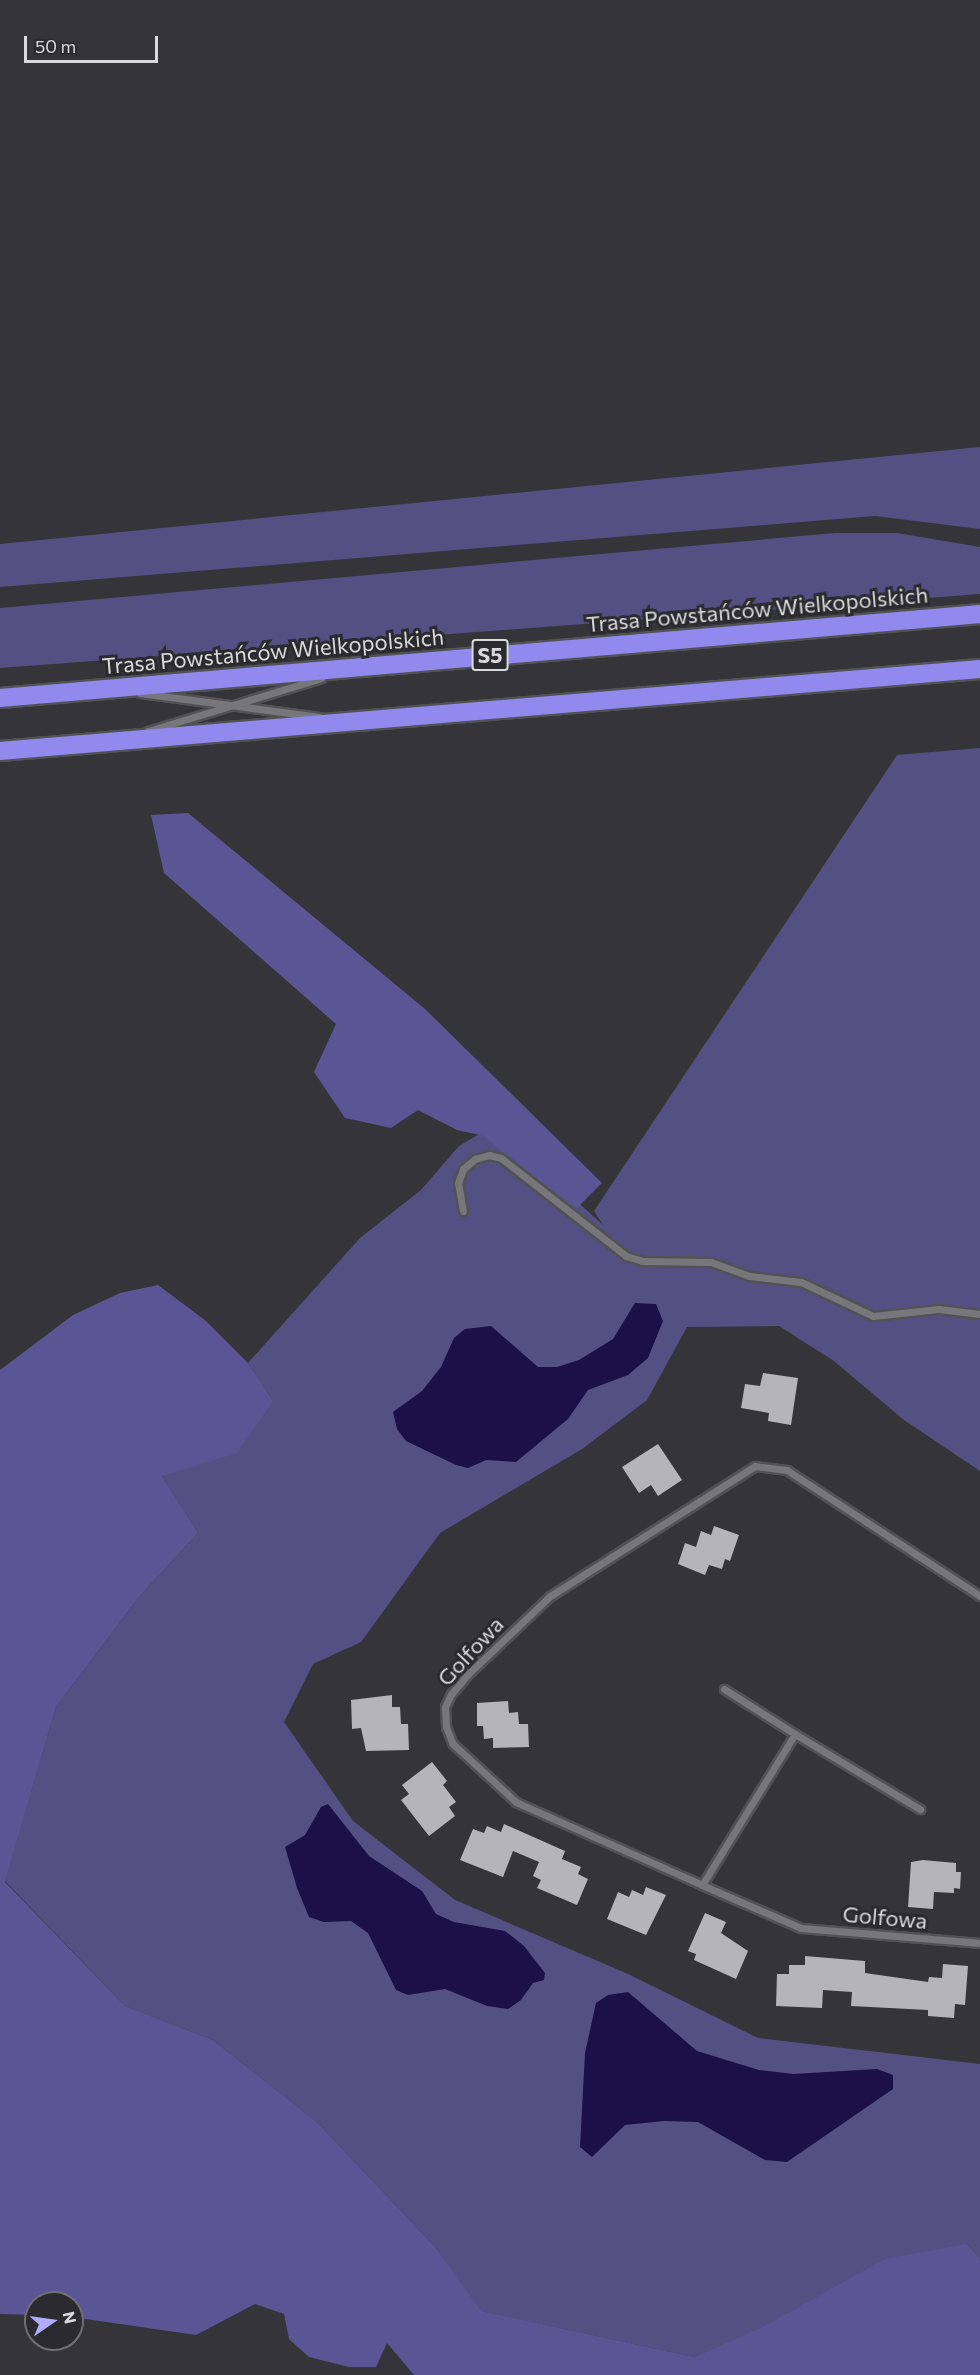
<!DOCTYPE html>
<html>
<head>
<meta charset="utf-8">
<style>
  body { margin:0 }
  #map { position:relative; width:980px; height:2375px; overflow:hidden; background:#353539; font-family:Commissioner,sans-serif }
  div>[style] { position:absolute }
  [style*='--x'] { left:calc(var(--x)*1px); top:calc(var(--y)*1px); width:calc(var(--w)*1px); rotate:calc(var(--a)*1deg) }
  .green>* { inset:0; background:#545084 }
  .forest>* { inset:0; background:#5b5595 }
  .water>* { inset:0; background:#1c1049 }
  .building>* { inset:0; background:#b4b4b9 }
  .roads { filter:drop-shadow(2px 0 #525255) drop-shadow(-2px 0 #525255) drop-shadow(0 2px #525255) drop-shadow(0 -2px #525255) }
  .service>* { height:7px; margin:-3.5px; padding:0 3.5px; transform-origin:3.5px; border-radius:3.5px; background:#77777b }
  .motorway>* { height:18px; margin:-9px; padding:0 9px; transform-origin:9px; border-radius:9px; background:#9189ee }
  span { translate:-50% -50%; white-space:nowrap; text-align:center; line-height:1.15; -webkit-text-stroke:6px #2b2b2f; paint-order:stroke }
  .shield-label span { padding:2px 4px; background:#2b2b2f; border:2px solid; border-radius:4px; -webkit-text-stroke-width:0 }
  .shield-label { font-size:21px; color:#dadadc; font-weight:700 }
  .street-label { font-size:22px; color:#dadadc }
  .north { position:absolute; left:24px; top:2291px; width:60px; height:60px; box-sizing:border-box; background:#2b2b2f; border:2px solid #717174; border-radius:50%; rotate:77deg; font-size:16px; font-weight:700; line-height:24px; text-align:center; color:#dadadc }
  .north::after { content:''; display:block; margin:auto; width:21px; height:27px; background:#b1adfa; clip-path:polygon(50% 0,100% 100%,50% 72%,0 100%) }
  .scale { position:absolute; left:24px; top:36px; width:134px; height:27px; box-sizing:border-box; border:3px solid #dadadc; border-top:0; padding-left:8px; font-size:18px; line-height:21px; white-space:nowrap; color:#dadadc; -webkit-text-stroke:4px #2b2b2f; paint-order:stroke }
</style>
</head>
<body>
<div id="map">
  <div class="green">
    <div style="clip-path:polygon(980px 447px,980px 529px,875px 516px,0 587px,0 544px)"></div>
    <div style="clip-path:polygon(835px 533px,897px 533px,980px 547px,980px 594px,0 668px,0 608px)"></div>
    <div style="clip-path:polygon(980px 748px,980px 1471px,904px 1420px,834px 1361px,779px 1326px,687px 1327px,647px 1400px,582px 1449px,440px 1533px,361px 1642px,313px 1664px,284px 1722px,353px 1821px,455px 1900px,628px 1974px,758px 2038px,980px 2064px,980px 2258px,967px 2244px,694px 2357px,480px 2311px,437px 2249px,317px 2122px,213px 2040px,125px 2006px,5px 1881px,56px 1707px,138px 1598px,198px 1533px,162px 1476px,273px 1401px,248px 1363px,360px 1238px,421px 1190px,459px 1146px,493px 1126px,603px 1225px,594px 1211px,897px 755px)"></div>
  </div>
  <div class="forest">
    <div style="clip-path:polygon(188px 813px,425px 1009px,602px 1183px,572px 1213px,484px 1136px,457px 1130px,418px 1110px,391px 1128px,345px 1118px,314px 1072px,336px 1024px,164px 873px,151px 815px)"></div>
    <div style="clip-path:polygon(158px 1285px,206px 1321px,248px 1363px,273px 1401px,237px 1453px,162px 1476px,198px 1533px,138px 1598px,56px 1707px,5px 1882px,125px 2006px,213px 2040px,317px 2122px,437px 2249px,481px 2311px,694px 2357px,763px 2327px,885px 2259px,967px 2244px,980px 2258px,980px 2375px,414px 2375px,387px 2343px,376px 2367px,349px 2367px,309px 2357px,289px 2339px,284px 2314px,255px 2304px,196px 2335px,72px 2317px,72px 2303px,36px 2303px,36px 2315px,0 2314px,0 1370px,73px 1315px,120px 1293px)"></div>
  </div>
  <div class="water">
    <div style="clip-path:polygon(635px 1303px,656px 1304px,663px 1321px,648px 1358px,628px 1375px,588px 1390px,568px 1419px,516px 1462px,486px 1460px,468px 1468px,456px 1465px,406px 1441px,397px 1429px,393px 1412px,422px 1391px,441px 1367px,454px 1338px,465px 1329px,491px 1326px,538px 1367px,557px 1367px,579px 1360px,613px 1339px)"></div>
    <div style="clip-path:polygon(328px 1804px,369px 1856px,422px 1891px,436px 1914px,454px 1922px,505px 1931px,524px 1946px,545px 1973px,544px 1980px,533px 1983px,521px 2000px,508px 2009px,487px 2006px,445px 1989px,408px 1995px,396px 1990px,368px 1933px,351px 1921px,324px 1922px,309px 1917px,297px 1888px,285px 1847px,305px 1835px,321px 1807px)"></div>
    <div style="clip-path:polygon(628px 1992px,697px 2051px,759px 2070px,793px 2074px,877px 2069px,893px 2075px,893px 2089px,787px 2162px,765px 2160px,698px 2122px,664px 2121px,625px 2125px,592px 2157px,580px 2147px,585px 2053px,596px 2003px,608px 1995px)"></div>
  </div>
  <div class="building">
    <div style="clip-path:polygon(763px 1373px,798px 1378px,791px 1425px,768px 1421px,769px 1413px,741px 1408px,745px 1384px,760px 1386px)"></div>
    <div style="clip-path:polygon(658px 1444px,682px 1480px,658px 1496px,651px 1485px,639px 1493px,622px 1467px)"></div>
    <div style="clip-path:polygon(714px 1526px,739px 1535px,730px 1561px,725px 1559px,722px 1569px,709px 1565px,705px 1575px,678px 1564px,685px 1543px,696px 1547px,701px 1531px,711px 1535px)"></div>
    <div style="clip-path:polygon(392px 1695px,392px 1707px,400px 1707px,401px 1724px,408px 1724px,409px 1750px,366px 1751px,361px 1728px,352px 1729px,351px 1700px)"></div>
    <div style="clip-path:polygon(508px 1701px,509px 1713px,518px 1712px,519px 1724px,528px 1724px,529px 1747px,493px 1748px,493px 1738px,484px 1739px,483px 1726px,477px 1726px,477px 1703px)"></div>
    <div style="clip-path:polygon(432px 1762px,447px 1781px,443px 1785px,456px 1802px,449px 1807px,455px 1816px,429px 1836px,401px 1800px,409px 1794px,402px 1785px)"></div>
    <div style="clip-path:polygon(504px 1824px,565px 1851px,562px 1859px,581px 1867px,578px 1874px,588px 1879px,577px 1905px,537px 1888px,541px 1880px,533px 1876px,539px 1862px,513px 1851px,503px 1877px,460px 1860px,473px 1829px,484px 1833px,487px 1826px,501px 1832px)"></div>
    <div style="clip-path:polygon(923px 1860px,956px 1863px,956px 1872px,961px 1872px,960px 1889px,954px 1888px,954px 1893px,934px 1892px,933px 1909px,908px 1907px,911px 1862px)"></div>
    <div style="clip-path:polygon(646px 1887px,666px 1895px,646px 1935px,607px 1919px,618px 1892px,629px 1897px,632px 1890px,643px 1895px)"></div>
    <div style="clip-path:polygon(705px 1913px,726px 1922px,721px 1933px,748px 1951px,736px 1979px,694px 1960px,696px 1954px,688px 1951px)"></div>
    <div style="clip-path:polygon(805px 1956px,865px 1961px,865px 1973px,928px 1982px,929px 1977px,942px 1978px,943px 1964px,968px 1966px,965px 2005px,955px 2004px,954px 2018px,928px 2016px,928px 2010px,851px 2006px,852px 1992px,823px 1990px,822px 2008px,776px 2006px,777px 1974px,789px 1974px,789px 1965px,805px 1965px)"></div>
  </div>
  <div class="roads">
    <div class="service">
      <div style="--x:140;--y:693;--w:181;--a:7.6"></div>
      <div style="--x:148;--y:731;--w:181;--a:-17"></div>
      <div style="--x:463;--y:1211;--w:28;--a:-100"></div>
      <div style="--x:458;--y:1183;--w:15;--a:-70"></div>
      <div style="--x:463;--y:1169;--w:16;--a:-40"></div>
      <div style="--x:475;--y:1159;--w:15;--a:-16"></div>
      <div style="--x:489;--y:1155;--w:12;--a:14"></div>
      <div style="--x:501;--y:1158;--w:159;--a:38.1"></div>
      <div style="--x:626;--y:1256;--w:17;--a:17"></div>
      <div style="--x:642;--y:1261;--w:69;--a:0.8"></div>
      <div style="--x:711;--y:1262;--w:40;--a:20.2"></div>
      <div style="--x:749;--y:1276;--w:52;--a:6.6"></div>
      <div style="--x:801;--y:1282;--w:80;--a:25.3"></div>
      <div style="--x:873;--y:1316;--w:66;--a:-6.1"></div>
      <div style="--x:939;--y:1309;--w:41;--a:7"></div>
      <div style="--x:980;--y:1596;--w:230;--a:-146.9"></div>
      <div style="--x:787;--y:1470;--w:32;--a:-173"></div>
      <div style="--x:755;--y:1466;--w:243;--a:147.6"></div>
      <div style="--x:550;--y:1596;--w:113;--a:136.4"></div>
      <div style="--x:468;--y:1674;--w:26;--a:130"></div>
      <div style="--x:451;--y:1694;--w:14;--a:115"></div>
      <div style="--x:445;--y:1707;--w:20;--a:87"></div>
      <div style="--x:446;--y:1727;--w:18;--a:68"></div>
      <div style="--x:453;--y:1744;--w:86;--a:42.6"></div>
      <div style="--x:516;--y:1802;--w:204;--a:24"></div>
      <div style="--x:702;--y:1885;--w:108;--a:23.5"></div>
      <div style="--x:801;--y:1928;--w:180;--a:4.8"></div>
      <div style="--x:795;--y:1734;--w:146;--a:31"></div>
      <div style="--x:702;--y:1885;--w:177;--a:-58.4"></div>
      <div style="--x:795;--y:1734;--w:84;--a:-147.6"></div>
    </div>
    <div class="motorway">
      <div style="--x:0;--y:698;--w:984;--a:-4.9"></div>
      <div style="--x:0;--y:751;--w:983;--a:-4.78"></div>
    </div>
  </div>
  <div class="shield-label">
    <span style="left:490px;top:655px">S5</span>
  </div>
  <div class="street-label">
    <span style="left:757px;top:609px;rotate:-5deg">Trasa Powstańców Wielkopolskich</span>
    <span style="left:273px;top:651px;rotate:-5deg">Trasa Powstańców Wielkopolskich</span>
    <span style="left:470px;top:1651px;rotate:-47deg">Golfowa</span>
    <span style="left:885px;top:1917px;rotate:5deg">Golfowa</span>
  </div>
  <div class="north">N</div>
  <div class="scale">50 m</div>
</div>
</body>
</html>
